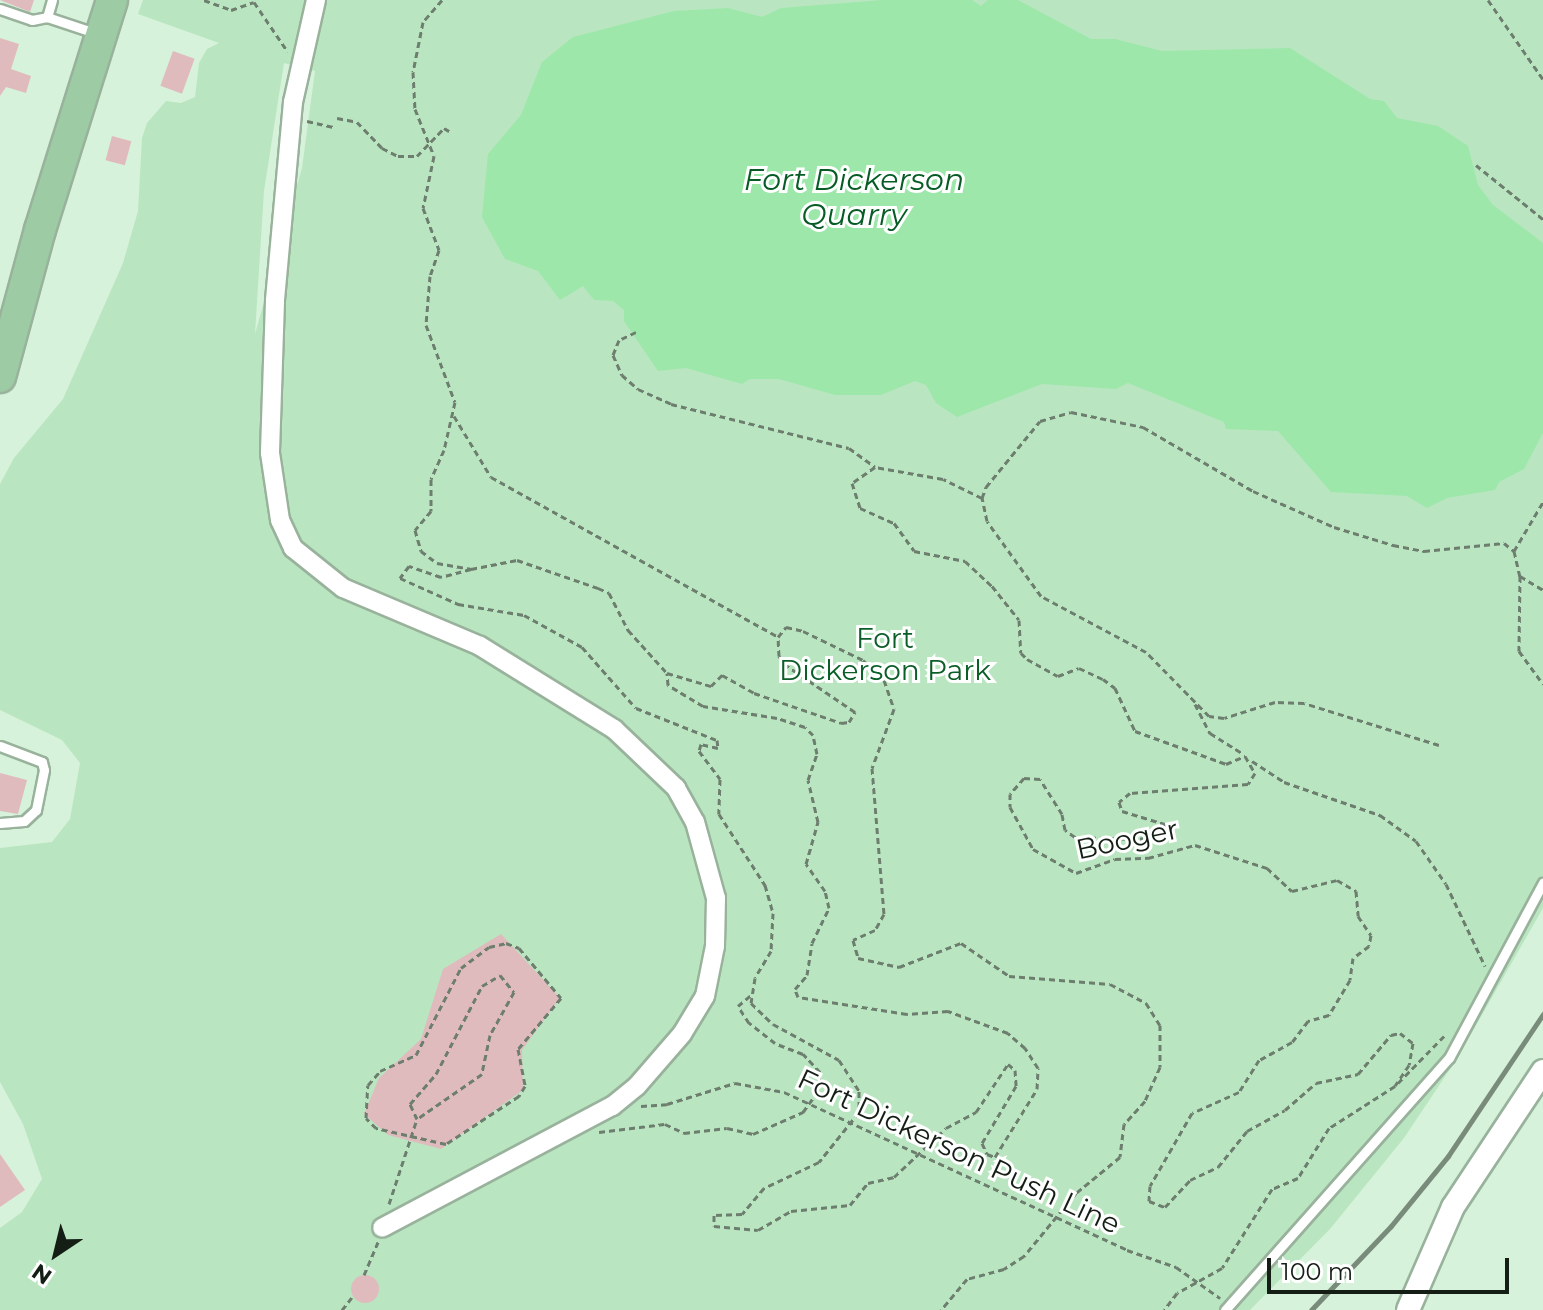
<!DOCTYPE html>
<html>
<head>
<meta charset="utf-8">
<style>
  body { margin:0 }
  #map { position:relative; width:1543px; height:1310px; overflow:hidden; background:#d7f2da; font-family:Montserrat,sans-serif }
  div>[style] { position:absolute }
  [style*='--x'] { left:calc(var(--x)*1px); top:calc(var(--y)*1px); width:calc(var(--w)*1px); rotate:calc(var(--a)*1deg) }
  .green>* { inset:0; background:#b9e6c0 }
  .water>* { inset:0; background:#9de7aa }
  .building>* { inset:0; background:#e0bbbe; transform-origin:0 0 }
  .round { border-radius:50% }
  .path>* { height:3px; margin-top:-1.5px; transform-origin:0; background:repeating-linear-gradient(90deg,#6d7e6f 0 6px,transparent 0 10px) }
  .roads { filter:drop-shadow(2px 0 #99b29c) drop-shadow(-2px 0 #99b29c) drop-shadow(0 2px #99b29c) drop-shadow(0 -2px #99b29c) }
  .service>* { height:9px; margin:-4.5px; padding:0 4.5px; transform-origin:4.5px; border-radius:4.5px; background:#fff }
  .minor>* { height:18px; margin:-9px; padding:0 9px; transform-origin:9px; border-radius:9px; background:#fff }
  .tertiary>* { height:22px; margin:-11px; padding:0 11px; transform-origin:11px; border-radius:11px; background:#fff }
  .trunk>* { height:30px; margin:-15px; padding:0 15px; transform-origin:15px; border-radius:15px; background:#9ccba4 }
  .rail>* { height:5px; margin:-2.5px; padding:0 2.5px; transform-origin:2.5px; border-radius:2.5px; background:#798c7b }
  span { translate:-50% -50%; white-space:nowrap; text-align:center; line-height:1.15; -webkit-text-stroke:6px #fff; paint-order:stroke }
  .park-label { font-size:28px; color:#0b5e28 }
  .street-label { font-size:28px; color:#141e15 }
  .water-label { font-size:30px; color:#075c26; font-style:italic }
  .north { position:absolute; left:16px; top:1214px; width:80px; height:80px; -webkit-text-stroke:6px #fff; paint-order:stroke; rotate:215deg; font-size:22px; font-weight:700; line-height:32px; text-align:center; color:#141e15 }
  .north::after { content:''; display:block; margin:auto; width:28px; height:36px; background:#141e15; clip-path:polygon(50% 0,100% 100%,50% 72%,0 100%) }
  .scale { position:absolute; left:1267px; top:1258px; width:242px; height:36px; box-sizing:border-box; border:4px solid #141e15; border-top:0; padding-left:10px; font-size:24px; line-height:28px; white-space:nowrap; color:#141e15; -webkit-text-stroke:6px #fff; paint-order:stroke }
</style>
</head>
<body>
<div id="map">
  <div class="green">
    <div style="clip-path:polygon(evenodd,143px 0,1543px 0,1543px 908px,1458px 1057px,1404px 1138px,1330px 1229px,1250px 1310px,0 1310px,0 1228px,22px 1212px,42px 1179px,23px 1124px,0 1082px,0 848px,52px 842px,70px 819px,80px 763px,62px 740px,0 710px,0 484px,14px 458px,63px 399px,123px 263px,138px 211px,142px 138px,147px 123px,166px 101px,181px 103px,195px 97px,199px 63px,207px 49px,219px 43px,138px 14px,143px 0,284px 63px,315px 71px,302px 168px,255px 334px,264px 191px,284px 63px)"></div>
  </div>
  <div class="water">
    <div style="clip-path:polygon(883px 0,972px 0,981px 6px,988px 0,1018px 0,1091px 39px,1115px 39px,1162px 51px,1290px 48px,1370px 99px,1384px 101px,1397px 118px,1438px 126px,1468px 146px,1478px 185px,1493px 205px,1543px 243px,1543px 433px,1524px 469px,1499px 482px,1495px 490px,1447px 498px,1427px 508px,1407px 496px,1331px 492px,1278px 431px,1226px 429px,1224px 422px,1128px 383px,1116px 389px,1042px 384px,957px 417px,936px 403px,926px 385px,915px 381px,881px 395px,835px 395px,779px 379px,750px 379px,742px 384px,686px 368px,658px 371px,624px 321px,624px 310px,613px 301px,594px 300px,583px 286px,560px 300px,538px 271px,505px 259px,482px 217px,488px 154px,521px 115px,542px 62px,573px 37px,674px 11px,728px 8px,762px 17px,781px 8px)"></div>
  </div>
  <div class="building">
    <div style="clip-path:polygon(0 0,34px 0,30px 12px)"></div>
    <div style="clip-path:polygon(0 38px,19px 44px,11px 69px,31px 76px,26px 93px,6px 87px,0 96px)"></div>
    <div style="left:173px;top:51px;width:23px;height:37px;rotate:20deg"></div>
    <div style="left:112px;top:136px;width:20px;height:25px;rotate:15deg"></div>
    <div style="clip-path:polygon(0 773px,27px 780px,18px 814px,0 811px)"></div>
    <div style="clip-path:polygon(501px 934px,560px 998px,522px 1050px,523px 1090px,441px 1149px,388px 1135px,364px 1114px,379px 1078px,421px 1039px,443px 969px)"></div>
    <div style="clip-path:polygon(0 1154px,25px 1190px,0 1207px)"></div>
    <div class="round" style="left:351px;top:1275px;width:28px;height:28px"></div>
  </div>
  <div class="path">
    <div style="--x:204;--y:0;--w:29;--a:20"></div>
    <div style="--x:231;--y:10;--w:24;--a:-19"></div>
    <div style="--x:254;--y:2;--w:60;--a:55.8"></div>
    <div style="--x:442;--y:0;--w:29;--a:131"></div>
    <div style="--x:423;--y:22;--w:51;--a:101.3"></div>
    <div style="--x:413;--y:72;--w:37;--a:87"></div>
    <div style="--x:415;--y:109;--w:51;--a:68"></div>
    <div style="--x:434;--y:156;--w:53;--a:101.9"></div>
    <div style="--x:423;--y:208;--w:45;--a:69.1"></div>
    <div style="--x:439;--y:250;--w:28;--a:109"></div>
    <div style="--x:430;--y:276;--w:49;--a:94.7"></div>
    <div style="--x:426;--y:325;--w:82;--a:69.4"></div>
    <div style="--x:455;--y:402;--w:49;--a:102.9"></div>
    <div style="--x:444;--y:450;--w:32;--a:114"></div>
    <div style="--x:431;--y:479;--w:32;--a:90"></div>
    <div style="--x:431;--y:511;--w:25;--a:130"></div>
    <div style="--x:415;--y:530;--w:22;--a:74"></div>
    <div style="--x:421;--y:551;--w:20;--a:37"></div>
    <div style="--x:437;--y:563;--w:35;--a:10"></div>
    <div style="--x:471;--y:569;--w:47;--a:-11.1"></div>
    <div style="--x:517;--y:560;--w:86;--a:19.1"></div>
    <div style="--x:598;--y:588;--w:12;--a:24"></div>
    <div style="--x:609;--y:593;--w:42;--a:62.8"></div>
    <div style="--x:628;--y:630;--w:58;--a:47.8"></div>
    <div style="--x:667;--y:673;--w:46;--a:16.5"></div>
    <div style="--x:711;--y:686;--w:16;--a:-45"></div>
    <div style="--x:722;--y:675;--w:37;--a:29"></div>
    <div style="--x:754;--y:693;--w:92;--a:19"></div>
    <div style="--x:841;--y:723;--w:8;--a:-7"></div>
    <div style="--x:849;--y:722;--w:12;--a:-59"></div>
    <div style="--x:855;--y:712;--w:82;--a:-145.9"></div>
    <div style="--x:787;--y:666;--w:13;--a:-129"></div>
    <div style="--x:779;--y:656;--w:19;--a:-93"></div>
    <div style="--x:778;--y:637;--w:13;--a:-51"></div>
    <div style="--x:786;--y:627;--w:17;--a:13"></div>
    <div style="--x:803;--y:631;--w:67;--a:25.8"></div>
    <div style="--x:863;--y:660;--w:29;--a:44"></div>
    <div style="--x:884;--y:680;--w:31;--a:71"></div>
    <div style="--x:894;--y:709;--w:63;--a:110.4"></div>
    <div style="--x:872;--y:768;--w:146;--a:85.3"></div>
    <div style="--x:884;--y:914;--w:18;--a:119"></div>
    <div style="--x:875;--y:930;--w:24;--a:156"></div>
    <div style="--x:853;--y:940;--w:19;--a:74"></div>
    <div style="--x:858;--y:958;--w:42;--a:12.4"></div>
    <div style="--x:899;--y:967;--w:66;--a:-21.2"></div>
    <div style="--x:961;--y:943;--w:58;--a:34.5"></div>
    <div style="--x:1009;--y:976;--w:101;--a:4.5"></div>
    <div style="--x:1110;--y:984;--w:41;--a:27.8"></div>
    <div style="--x:1146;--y:1003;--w:26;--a:58"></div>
    <div style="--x:1160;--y:1025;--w:42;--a:90"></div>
    <div style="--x:1160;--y:1067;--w:37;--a:114"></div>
    <div style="--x:1145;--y:1101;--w:31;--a:132"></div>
    <div style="--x:1124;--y:1124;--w:33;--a:97"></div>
    <div style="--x:1120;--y:1157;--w:57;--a:140.7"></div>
    <div style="--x:1076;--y:1193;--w:82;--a:129.5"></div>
    <div style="--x:1024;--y:1256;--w:24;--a:147"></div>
    <div style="--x:1004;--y:1269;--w:38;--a:165"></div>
    <div style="--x:967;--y:1279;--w:40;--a:130"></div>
    <div style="--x:1488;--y:0;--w:96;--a:55.2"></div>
    <div style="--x:337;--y:118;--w:20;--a:11"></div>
    <div style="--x:357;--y:122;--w:36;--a:46"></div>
    <div style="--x:382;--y:148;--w:18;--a:27"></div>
    <div style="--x:398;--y:156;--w:19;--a:0"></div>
    <div style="--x:417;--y:156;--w:39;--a:-46"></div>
    <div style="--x:444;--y:128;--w:6;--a:31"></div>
    <div style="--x:307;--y:121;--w:28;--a:13"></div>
    <div style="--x:1476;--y:165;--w:86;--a:38.9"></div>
    <div style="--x:636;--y:332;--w:19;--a:155"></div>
    <div style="--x:619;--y:340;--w:16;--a:112"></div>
    <div style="--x:613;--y:355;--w:22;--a:66"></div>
    <div style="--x:622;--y:375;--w:21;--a:41"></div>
    <div style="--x:638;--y:389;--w:36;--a:24"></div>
    <div style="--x:671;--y:404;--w:183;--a:13.9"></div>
    <div style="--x:849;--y:448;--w:32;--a:36"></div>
    <div style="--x:454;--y:416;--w:71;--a:58.8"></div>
    <div style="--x:491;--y:477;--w:329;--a:29.1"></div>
    <div style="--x:982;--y:498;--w:43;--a:-154"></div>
    <div style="--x:943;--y:479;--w:69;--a:-170"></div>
    <div style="--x:875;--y:467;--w:28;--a:145"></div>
    <div style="--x:852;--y:483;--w:26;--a:72"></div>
    <div style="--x:860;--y:508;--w:37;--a:24"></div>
    <div style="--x:894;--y:523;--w:34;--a:54"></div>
    <div style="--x:914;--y:551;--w:52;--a:11.1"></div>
    <div style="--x:965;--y:561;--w:37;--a:43"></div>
    <div style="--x:992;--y:586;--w:43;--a:51.5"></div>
    <div style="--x:1019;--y:620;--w:33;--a:87"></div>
    <div style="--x:1021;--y:653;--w:8;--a:45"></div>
    <div style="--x:1027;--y:659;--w:35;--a:29"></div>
    <div style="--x:1058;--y:676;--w:22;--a:-21"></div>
    <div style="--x:1079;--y:668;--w:26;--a:25"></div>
    <div style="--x:1103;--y:679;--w:15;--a:37"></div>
    <div style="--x:1115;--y:688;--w:47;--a:65.1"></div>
    <div style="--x:1135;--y:731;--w:97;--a:19.9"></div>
    <div style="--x:1226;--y:764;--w:21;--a:-23"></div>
    <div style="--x:1245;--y:756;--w:20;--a:60"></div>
    <div style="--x:1255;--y:773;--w:13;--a:122"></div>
    <div style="--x:1248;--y:784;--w:118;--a:175.6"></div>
    <div style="--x:1130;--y:793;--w:14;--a:141"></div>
    <div style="--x:1119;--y:802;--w:9;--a:72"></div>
    <div style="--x:1122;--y:811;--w:48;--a:16.9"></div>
    <div style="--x:1168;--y:825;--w:10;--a:101"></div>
    <div style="--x:1166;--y:835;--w:30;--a:172"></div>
    <div style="--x:1136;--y:839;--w:61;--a:-178.1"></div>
    <div style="--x:1075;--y:837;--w:12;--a:-145"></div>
    <div style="--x:1065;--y:830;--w:16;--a:-101"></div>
    <div style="--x:1062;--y:814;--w:41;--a:-122.2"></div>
    <div style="--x:1040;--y:779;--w:16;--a:-176"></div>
    <div style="--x:1024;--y:778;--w:21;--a:131"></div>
    <div style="--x:1010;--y:794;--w:13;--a:90"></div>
    <div style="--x:1010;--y:807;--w:48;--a:61.3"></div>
    <div style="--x:1033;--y:849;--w:49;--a:29.2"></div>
    <div style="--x:1076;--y:873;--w:41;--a:-19.7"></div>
    <div style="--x:1115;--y:859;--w:33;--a:-2"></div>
    <div style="--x:1148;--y:858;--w:49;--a:-15.5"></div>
    <div style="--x:1195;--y:845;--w:76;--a:17.7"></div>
    <div style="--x:1267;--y:868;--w:34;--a:43"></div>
    <div style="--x:1292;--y:891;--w:46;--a:-13.7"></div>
    <div style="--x:1337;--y:880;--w:22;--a:30"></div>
    <div style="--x:1356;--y:891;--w:25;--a:85"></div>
    <div style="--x:1358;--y:916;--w:23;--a:56"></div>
    <div style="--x:1371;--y:935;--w:11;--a:100"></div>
    <div style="--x:1369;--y:946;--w:20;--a:143"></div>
    <div style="--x:1353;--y:958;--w:22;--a:98"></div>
    <div style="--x:1350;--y:980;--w:41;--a:121"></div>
    <div style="--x:1329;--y:1015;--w:22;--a:164"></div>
    <div style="--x:1308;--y:1021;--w:26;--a:127"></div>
    <div style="--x:1292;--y:1042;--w:38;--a:151"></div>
    <div style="--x:1259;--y:1060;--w:38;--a:122"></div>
    <div style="--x:1239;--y:1092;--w:51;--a:155.9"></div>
    <div style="--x:1192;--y:1113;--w:84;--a:119.9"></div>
    <div style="--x:1150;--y:1186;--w:15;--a:94"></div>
    <div style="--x:1149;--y:1201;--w:17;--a:21"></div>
    <div style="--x:1165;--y:1207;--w:37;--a:-47"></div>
    <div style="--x:1190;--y:1180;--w:31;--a:-25"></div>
    <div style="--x:1218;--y:1167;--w:46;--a:-51.1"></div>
    <div style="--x:1247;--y:1131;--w:43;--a:-28.9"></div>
    <div style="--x:1285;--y:1110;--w:41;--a:-41.1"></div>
    <div style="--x:1316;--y:1083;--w:43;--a:-12.1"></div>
    <div style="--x:1358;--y:1074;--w:51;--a:-49.8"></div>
    <div style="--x:1391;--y:1035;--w:9;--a:-13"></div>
    <div style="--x:1400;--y:1033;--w:16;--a:38"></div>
    <div style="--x:1413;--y:1043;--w:22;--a:100"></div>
    <div style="--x:1409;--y:1065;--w:25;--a:124"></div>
    <div style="--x:1395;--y:1086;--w:78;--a:147.5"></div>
    <div style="--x:1329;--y:1128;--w:59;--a:121.8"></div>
    <div style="--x:1298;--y:1178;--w:28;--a:157"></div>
    <div style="--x:1272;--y:1189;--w:93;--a:122.3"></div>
    <div style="--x:1222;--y:1268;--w:51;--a:150.9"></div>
    <div style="--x:1177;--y:1293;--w:21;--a:127"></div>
    <div style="--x:1514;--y:551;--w:57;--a:-59.4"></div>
    <div style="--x:471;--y:569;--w:31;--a:165"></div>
    <div style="--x:441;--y:577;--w:34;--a:-161"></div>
    <div style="--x:409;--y:566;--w:15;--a:127"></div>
    <div style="--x:400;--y:578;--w:64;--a:24.1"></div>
    <div style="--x:458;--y:604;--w:67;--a:9.5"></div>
    <div style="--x:524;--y:615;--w:66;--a:28.9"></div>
    <div style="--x:582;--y:647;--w:81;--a:48.5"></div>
    <div style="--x:636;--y:708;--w:87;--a:21.6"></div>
    <div style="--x:717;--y:740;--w:8;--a:83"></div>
    <div style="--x:718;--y:748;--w:17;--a:-167"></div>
    <div style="--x:701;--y:744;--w:7;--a:106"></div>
    <div style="--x:699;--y:751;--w:35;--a:53"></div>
    <div style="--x:720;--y:779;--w:35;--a:92"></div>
    <div style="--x:719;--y:814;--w:85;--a:57.1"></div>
    <div style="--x:765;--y:885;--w:29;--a:74"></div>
    <div style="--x:773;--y:913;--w:38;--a:93"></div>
    <div style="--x:771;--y:951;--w:31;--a:121"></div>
    <div style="--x:755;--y:978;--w:25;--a:99"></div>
    <div style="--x:751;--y:1003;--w:30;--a:44"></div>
    <div style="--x:773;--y:1024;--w:75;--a:28.6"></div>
    <div style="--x:839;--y:1060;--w:37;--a:57"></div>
    <div style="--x:859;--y:1091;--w:21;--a:90"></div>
    <div style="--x:859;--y:1112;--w:64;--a:128.7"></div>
    <div style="--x:819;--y:1162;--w:61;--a:154.7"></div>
    <div style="--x:764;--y:1188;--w:34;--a:130"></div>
    <div style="--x:742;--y:1214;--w:28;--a:178"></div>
    <div style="--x:714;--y:1215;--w:11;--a:90"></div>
    <div style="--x:714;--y:1226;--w:44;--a:5.2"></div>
    <div style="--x:758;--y:1230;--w:38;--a:-30"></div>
    <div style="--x:791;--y:1211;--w:59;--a:-5.8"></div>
    <div style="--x:850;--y:1205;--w:28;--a:-51"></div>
    <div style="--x:868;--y:1183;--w:27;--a:-13"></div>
    <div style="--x:894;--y:1177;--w:71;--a:-43.3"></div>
    <div style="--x:946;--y:1128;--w:34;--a:-28"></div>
    <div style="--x:976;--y:1112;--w:58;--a:-56.3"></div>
    <div style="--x:1008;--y:1064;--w:9;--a:41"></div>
    <div style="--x:1015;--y:1070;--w:16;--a:86"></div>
    <div style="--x:1016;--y:1086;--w:66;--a:120.8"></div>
    <div style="--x:982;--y:1143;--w:12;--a:66"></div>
    <div style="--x:987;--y:1154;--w:9;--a:21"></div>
    <div style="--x:995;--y:1157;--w:80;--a:-58.3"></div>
    <div style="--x:1037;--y:1089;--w:21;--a:-87"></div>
    <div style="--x:1038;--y:1068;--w:24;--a:-123"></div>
    <div style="--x:1025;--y:1048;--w:23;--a:-139"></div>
    <div style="--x:1008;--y:1033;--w:64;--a:-159.9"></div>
    <div style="--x:948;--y:1011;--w:41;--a:175.8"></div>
    <div style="--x:907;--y:1014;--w:110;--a:-171.1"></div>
    <div style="--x:798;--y:997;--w:9;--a:-111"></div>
    <div style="--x:795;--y:989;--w:18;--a:-49"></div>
    <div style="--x:807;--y:975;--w:32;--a:-81"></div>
    <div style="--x:812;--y:943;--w:39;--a:-64"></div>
    <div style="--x:829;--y:908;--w:17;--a:-103"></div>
    <div style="--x:825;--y:891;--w:33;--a:-125"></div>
    <div style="--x:806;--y:864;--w:44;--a:-74.1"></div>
    <div style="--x:818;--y:822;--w:43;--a:-103.4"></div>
    <div style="--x:808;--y:780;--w:28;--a:-71"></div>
    <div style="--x:817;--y:754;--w:19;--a:-102"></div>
    <div style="--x:813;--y:735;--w:11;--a:-135"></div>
    <div style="--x:805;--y:727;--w:29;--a:-162"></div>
    <div style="--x:777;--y:718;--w:75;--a:-170.8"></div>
    <div style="--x:703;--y:706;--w:41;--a:-149"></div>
    <div style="--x:668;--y:685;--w:12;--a:-95"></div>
    <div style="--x:1520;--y:576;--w:27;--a:31"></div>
    <div style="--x:1195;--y:704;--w:33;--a:63"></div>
    <div style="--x:1210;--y:733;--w:39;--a:32"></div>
    <div style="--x:1439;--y:745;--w:141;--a:-162.7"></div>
    <div style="--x:1304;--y:703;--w:29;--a:-178"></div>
    <div style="--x:1275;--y:702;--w:53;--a:162.6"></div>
    <div style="--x:1224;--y:718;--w:15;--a:-172"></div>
    <div style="--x:1209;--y:716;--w:90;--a:-134.5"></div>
    <div style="--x:1146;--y:652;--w:119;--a:-151.9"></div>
    <div style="--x:1041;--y:596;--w:92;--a:-125.8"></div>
    <div style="--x:987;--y:521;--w:24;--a:-102"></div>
    <div style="--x:982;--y:498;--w:12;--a:-70"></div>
    <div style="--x:986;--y:487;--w:85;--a:-50.7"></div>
    <div style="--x:1040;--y:421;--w:32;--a:-16"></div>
    <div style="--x:1071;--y:412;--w:74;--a:11.8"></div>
    <div style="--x:1143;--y:427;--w:127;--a:30.2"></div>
    <div style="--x:1253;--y:491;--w:89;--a:24"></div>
    <div style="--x:1334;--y:527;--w:62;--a:17"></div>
    <div style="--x:1393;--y:545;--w:32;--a:11"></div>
    <div style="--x:1424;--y:551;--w:80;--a:-5.7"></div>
    <div style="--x:1504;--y:543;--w:13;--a:39"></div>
    <div style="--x:1514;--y:551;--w:26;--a:77"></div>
    <div style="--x:1520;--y:576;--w:75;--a:90.8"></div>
    <div style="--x:1519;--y:651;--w:41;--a:54"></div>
    <div style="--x:1252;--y:761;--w:38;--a:33"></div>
    <div style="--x:1284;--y:782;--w:102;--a:19"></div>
    <div style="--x:1380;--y:815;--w:44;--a:35.8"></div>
    <div style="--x:1416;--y:841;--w:52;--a:55.1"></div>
    <div style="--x:1446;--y:884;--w:91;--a:64.6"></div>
    <div style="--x:506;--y:943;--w:14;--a:21"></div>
    <div style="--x:519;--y:948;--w:65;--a:50"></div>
    <div style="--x:561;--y:998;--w:67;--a:130.1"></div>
    <div style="--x:518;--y:1049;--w:38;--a:79"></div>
    <div style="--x:525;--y:1086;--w:12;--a:121"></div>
    <div style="--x:519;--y:1096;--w:87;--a:146.7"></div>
    <div style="--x:446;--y:1144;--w:72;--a:-167.1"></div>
    <div style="--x:376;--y:1128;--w:14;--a:-135"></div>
    <div style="--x:366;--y:1118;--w:33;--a:-87"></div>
    <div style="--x:368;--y:1085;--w:18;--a:-49"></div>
    <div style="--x:380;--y:1071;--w:39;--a:-24"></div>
    <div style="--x:416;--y:1055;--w:98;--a:-62.7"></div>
    <div style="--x:461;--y:968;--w:35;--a:-37"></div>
    <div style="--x:489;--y:947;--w:17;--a:-13"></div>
    <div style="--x:1398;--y:1083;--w:69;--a:-45.6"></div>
    <div style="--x:641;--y:1106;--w:26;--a:-4"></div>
    <div style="--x:667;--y:1104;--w:71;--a:-17.2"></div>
    <div style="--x:735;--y:1083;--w:50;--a:10.4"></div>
    <div style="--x:784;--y:1092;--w:378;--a:24.7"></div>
    <div style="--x:1127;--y:1250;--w:52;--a:19.1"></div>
    <div style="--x:1176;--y:1267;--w:54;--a:35.2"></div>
    <div style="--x:599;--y:1132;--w:66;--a:-6.9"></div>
    <div style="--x:665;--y:1124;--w:21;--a:25"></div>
    <div style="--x:684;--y:1133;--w:43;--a:-6.6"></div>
    <div style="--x:727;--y:1128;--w:27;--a:13"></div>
    <div style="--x:753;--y:1134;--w:55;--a:-23.7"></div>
    <div style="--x:803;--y:1112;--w:26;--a:-54"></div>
    <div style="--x:818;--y:1091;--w:19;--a:-84"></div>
    <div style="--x:820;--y:1072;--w:25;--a:-133"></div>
    <div style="--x:803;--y:1054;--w:30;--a:-159"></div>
    <div style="--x:775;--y:1043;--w:33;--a:-142"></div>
    <div style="--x:749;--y:1023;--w:20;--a:-123"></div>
    <div style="--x:738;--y:1006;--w:16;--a:-40"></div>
    <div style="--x:389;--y:1204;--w:89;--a:-71.8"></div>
    <div style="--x:417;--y:1119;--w:17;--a:-115"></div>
    <div style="--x:410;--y:1104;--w:40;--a:-49"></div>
    <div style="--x:436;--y:1074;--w:99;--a:-62.4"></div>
    <div style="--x:482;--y:986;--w:21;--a:-31"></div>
    <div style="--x:500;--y:975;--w:22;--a:51"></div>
    <div style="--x:514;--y:992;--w:49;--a:119.2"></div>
    <div style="--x:490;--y:1035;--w:40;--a:102"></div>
    <div style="--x:482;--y:1074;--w:79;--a:145.3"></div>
    <div style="--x:364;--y:1275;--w:36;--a:-67"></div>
    <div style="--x:342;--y:1310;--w:16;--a:-52"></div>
  </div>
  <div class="roads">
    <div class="service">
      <div style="--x:52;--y:0;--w:18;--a:106"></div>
      <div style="--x:47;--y:17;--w:54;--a:18.4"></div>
      <div style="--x:0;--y:9;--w:34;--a:19"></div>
      <div style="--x:32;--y:20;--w:15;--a:-11"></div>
      <div style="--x:0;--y:746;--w:45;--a:20.9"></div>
      <div style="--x:42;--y:762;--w:8;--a:76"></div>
      <div style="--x:44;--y:770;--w:41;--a:101.3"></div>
      <div style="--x:36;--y:810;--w:16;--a:137"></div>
      <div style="--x:24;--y:821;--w:24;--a:175"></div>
      <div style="--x:1225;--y:1310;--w:337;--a:-48.4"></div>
      <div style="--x:1449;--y:1058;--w:199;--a:-61.8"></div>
    </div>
    <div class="minor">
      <div style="--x:316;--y:0;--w:105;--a:102.7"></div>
      <div style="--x:293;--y:102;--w:200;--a:95.2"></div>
      <div style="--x:275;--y:301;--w:152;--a:91.9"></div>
      <div style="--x:270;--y:453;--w:68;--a:81.5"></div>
      <div style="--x:280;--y:520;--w:31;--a:65"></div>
      <div style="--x:293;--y:548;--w:64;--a:38.7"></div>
      <div style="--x:343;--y:588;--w:149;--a:22.9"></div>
      <div style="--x:480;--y:646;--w:158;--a:31.8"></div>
      <div style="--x:614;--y:729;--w:86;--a:43.6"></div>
      <div style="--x:676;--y:788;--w:39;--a:61"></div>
      <div style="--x:695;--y:822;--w:79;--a:74.6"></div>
      <div style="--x:716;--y:898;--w:48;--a:91.2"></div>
      <div style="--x:715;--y:946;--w:51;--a:101.3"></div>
      <div style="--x:705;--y:996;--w:44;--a:121.2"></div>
      <div style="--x:682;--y:1034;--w:69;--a:130.9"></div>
      <div style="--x:637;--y:1086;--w:32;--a:141"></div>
      <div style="--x:612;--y:1106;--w:260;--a:152.1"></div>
    </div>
    <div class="tertiary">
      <div style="--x:1408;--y:1310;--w:112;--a:-66.4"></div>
      <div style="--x:1453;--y:1207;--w:163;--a:-56.5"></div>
    </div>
    <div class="trunk">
      <div style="--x:0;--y:377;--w:152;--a:-74.8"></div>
      <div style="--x:40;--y:230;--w:241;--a:-72.6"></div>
    </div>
  </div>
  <div class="rail">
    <div style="--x:1311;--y:1310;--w:116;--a:-46.4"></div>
    <div style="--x:1391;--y:1226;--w:90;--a:-50.8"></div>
    <div style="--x:1448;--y:1156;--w:171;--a:-56.2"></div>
  </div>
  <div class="park-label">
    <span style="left:885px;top:654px">Fort<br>Dickerson Park</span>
  </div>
  <div class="street-label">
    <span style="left:1127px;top:839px;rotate:-12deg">Booger</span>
    <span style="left:959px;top:1151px;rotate:25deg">Fort Dickerson Push Line</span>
  </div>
  <div class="water-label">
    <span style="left:854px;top:197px">Fort Dickerson<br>Quarry</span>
  </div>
  <div class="north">N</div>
  <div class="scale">100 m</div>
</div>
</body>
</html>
